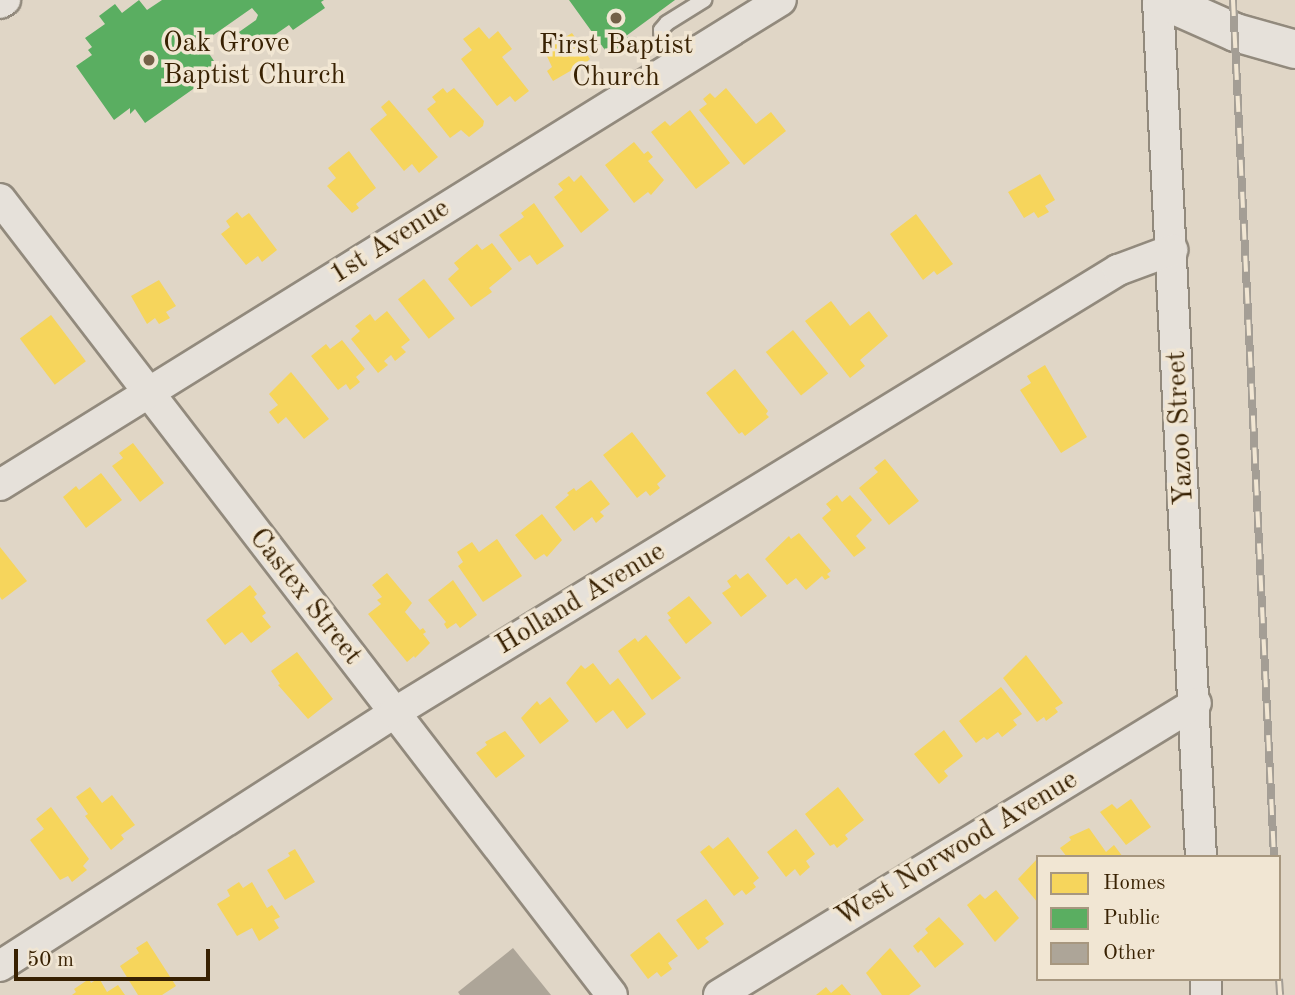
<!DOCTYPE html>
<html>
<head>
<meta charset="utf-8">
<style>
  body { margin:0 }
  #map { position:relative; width:1295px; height:995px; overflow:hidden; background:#e0d6c6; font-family:"Old Standard TT",serif }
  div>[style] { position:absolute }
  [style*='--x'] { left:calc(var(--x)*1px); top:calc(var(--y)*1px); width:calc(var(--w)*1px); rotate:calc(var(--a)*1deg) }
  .homes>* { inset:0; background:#f6d55c; transform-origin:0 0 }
  .public>* { inset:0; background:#5aae61 }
  .building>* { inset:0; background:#ada598 }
  .roads { filter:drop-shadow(2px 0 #928a7d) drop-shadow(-2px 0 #928a7d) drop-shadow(0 2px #928a7d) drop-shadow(0 -2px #928a7d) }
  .service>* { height:14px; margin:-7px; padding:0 7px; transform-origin:7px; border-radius:7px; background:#e6e1da }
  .minor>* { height:30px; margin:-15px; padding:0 15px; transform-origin:15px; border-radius:15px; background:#e6e1da }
  .tertiary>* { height:37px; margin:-18.5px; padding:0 18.5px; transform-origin:18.5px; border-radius:18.5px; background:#e6e1da }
  .rail>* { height:8px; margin-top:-4px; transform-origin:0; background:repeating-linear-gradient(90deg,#f1e6d3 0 16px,#a49e95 0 32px); box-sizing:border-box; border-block:2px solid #a49e95 }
  .dots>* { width:19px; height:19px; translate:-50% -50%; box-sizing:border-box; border:4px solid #f1e6d3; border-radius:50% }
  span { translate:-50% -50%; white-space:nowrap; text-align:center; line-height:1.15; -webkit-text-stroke:7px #f1e6d3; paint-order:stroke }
  .poi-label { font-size:28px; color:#382102 }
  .left { translate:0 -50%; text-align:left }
  .street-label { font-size:28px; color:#382102 }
  .legend { position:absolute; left:1036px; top:855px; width:245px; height:126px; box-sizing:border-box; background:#f1e6d3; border:2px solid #a7977f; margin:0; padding:9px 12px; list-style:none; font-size:21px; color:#382102 }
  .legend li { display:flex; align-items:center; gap:14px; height:35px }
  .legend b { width:35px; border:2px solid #a7977f }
  .scale { position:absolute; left:14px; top:949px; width:196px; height:32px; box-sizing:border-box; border:4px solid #382102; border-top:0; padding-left:9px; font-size:21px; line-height:24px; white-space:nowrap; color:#382102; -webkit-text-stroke:5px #f1e6d3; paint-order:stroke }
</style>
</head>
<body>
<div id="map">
  <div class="homes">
    <div style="clip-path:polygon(479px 27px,489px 39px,498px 31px,512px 49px,502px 57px,529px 91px,515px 102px,510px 96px,497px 106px,461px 59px,472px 50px,463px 39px)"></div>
    <div style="clip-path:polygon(572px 33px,590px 59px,574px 74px,572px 70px,553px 81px,547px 71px,552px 67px,544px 50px)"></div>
    <div style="clip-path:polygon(443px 88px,447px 93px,454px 88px,484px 121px,483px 126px,469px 137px,461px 130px,450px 138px,427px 109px,436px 102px,432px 97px)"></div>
    <div style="clip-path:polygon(726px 88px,756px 124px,771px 112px,786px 131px,744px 165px,699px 110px,707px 104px,703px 99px,710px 93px,715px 98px)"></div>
    <div style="clip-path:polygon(389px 100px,438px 157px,419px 173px,412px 164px,404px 171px,370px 129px,387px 115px,381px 107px)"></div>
    <div style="clip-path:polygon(690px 110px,730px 163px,696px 189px,651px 132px,665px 121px,670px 126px)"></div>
    <div style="clip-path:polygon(634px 142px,644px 154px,648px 151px,653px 157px,648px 161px,664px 180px,651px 195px,648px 192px,634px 203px,605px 165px)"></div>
    <div style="clip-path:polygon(349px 151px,376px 188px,356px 204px,359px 208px,352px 213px,327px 186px,336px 178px,328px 168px)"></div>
    <div style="clip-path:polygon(1040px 174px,1055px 200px,1045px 206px,1049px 212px,1038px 218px,1034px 212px,1024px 218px,1008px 192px)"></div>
    <div style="clip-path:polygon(581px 175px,609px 210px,581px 233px,554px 197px,563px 190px,558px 184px,569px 176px,574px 182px)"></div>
    <div style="clip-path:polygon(534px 203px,564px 246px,537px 265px,530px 255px,519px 262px,499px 235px,524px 217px,521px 213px)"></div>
    <div style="clip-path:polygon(237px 212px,242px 218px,249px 213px,277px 250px,262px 262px,258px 256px,246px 265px,221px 234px,230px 227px,226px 221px)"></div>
    <div style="clip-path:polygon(916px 214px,953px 264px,937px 275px,934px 271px,923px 280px,890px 234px)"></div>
    <div style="clip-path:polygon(492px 243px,512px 269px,489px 288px,492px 292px,471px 307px,448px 279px,459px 269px,454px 263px,477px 244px,482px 250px)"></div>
    <div style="left:424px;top:279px;width:50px;height:33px;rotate:52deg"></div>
    <div style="clip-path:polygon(159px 280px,176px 306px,166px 312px,170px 318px,159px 324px,155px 318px,147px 324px,131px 296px)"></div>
    <div style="clip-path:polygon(831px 301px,850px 326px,869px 311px,888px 336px,860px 360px,865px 366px,850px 378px,805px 321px)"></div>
    <div style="clip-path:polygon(387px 311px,410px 340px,401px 347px,406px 352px,395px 361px,391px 355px,384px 361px,388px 365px,378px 373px,351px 339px,360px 331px,355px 326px,370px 314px,375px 321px)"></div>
    <div style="left:51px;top:315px;width:58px;height:39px;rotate:53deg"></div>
    <div style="left:793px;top:330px;width:56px;height:35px;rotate:51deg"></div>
    <div style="clip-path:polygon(342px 340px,365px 369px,356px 377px,360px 382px,350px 390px,346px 384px,338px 390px,311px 356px,326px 344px,330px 349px)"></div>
    <div style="clip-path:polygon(1045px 365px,1087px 437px,1061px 453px,1020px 390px,1031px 383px,1027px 376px)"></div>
    <div style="clip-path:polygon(735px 369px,768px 411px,766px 414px,769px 417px,745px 436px,742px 432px,739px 434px,706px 393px)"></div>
    <div style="clip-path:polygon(291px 372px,329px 419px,304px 439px,286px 417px,278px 424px,269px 412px,278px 405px,269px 394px)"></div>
    <div style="clip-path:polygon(632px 432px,666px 476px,657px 484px,660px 488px,650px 496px,646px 491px,637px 498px,603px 455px)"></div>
    <div style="clip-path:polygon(133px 443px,164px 483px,140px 502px,112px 466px,123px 458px,119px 453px)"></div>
    <div style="clip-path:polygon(885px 459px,919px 501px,889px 525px,859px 488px,878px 472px,874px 468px)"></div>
    <div style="clip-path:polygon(101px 473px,122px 500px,86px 528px,63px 497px,76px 486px,79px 490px)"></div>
    <div style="clip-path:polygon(591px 480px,610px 504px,600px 512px,604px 516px,596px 523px,592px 517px,574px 531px,555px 507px,569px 495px,567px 493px,574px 488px,576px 491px)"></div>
    <div style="clip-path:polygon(837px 495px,842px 502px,850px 495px,872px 520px,856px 536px,866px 548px,854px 557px,822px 518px,831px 510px,826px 504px)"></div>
    <div style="clip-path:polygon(542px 514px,562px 540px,547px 557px,544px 554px,535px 560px,515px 535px)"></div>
    <div style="clip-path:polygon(799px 533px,831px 571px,827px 574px,830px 577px,825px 580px,822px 576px,806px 590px,796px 578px,787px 585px,765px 559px,789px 536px,791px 539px)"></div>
    <div style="clip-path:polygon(497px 539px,522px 576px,483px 602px,458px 566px,463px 562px,457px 552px,472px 542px,479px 552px)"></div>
    <div style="clip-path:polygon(0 547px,27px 581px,2px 600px,0 597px)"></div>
    <div style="clip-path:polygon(387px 573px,412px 603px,405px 612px,420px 630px,423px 628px,426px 632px,423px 634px,430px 643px,415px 658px,414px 656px,407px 662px,368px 614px,381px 604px,377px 600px,382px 597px,372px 585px)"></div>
    <div style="clip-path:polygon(748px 573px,767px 596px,741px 617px,722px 593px,731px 587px,727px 581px,736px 574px,740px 579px)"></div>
    <div style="clip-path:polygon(453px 580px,477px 615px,460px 628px,456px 623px,447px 629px,444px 624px,446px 622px,428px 600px)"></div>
    <div style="clip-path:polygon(250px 585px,257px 594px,254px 597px,266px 613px,262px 616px,271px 627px,251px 643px,242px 632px,225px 645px,206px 620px)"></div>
    <div style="clip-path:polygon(689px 596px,712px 623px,686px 644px,668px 620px,671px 618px,667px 613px)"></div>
    <div style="clip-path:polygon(646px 635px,681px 678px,652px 700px,618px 651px,635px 638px,638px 642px)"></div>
    <div style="clip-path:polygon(297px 652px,333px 699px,308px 719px,278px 685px,280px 684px,271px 671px)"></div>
    <div style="clip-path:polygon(1026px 655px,1063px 703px,1055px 708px,1058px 712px,1046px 721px,1044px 717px,1037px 722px,1003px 678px)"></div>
    <div style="clip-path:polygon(593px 663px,610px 685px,618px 678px,646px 714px,627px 729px,613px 710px,596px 723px,566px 683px,581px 665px,585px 669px)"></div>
    <div style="clip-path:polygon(1001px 687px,1022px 714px,1013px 720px,1017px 725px,1002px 737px,998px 732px,987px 740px,984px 737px,976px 743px,959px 721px)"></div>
    <div style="clip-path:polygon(550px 697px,569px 721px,540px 744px,521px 718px,537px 701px,540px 705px)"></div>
    <div style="clip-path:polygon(944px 730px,963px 756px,944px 771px,948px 776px,939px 784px,914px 754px)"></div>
    <div style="clip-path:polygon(505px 731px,525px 756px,496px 778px,476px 753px,487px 745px,485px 742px)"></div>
    <div style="clip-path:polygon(90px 787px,102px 803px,112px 795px,135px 825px,121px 835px,124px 839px,111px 850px,85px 816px,88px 814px,76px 797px)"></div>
    <div style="clip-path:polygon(838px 787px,864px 820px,845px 835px,848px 839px,837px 848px,834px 844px,830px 846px,805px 814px)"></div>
    <div style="clip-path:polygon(1131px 799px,1151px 827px,1126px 845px,1100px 812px,1112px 804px,1117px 809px)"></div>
    <div style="clip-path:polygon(51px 807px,89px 859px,83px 866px,87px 870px,72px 882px,68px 876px,60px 880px,30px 840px,44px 829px,36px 819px)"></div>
    <div style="clip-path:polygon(1089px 828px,1106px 852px,1114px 845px,1123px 857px,1067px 857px,1060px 848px,1071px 840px,1069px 837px)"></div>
    <div style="clip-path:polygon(796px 829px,815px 854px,806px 861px,810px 867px,800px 876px,795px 869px,786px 877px,767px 852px)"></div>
    <div style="clip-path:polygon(728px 837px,759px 878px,753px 883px,756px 887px,746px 895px,742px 890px,734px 896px,700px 852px,709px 845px,713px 849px)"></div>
    <div style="clip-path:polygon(295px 849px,315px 882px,285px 900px,267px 870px,290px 856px,288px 853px)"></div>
    <div style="clip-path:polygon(1038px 858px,1038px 903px,1018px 879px)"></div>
    <div style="clip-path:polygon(239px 882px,243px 888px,252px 882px,267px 908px,272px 905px,280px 917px,274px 920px,279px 928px,259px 941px,252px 928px,237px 936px,217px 904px,230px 896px,227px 890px)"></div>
    <div style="clip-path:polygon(996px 890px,1019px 918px,995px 942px,967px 905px,980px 894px,985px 899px)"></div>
    <div style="clip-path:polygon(706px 899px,724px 924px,705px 938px,709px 942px,698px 950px,676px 920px)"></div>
    <div style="clip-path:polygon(939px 917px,964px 944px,935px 968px,921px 950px,918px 953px,913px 946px,928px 933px,925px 929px)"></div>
    <div style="clip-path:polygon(659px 932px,678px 956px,668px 963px,672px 969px,661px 977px,657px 972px,648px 979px,630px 955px)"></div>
    <div style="clip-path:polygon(147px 941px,176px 986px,162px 995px,138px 995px,120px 966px,139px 953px,136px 948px)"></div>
    <div style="clip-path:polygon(890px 948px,921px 986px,909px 995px,882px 995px,866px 973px)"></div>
    <div style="clip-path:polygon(99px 978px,107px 992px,118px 985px,125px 995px,72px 995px,76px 992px,74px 989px,89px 979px,91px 983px)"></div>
    <div style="clip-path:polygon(842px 984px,851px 995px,816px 995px,826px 987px,831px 993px)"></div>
  </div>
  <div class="public">
    <div style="clip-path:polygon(139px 0,147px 10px,162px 0,324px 0,321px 2px,325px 8px,293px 30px,289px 25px,253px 50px,239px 32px,256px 20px,258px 15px,252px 8px,202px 43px,220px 70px,145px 123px,135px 109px,130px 114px,130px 108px,114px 120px,76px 66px,92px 55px,88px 50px,92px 47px,85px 38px,105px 24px,99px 16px,115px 4px,122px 13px)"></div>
    <div style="clip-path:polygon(569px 0,675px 0,626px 36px,630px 40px,616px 50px,612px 45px,605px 50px)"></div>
  </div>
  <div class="building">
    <div style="clip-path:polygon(513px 948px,551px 995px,460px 995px,458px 992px)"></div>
  </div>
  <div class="roads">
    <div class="service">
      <div style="--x:676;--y:65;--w:26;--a:-122"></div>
      <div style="--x:662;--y:43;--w:13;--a:-94"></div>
      <div style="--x:661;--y:30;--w:9;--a:-49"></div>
      <div style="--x:667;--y:23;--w:44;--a:-31.9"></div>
    </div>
    <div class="minor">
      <div style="--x:1158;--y:0;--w:858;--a:87.13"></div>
      <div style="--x:0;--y:3;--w:6;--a:-31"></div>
      <div style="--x:0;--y:199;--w:1004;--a:52.45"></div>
      <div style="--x:0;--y:485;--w:919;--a:-31.84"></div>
      <div style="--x:0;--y:966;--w:468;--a:-32.7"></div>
      <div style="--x:394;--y:713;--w:849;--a:-31.46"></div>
      <div style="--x:1118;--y:270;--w:58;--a:-20.3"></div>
      <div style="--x:1206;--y:979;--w:16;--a:90"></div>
      <div style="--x:719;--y:995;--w:559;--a:-31.47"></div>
    </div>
    <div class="tertiary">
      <div style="--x:1163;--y:0;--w:79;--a:24"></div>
      <div style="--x:1235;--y:32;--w:62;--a:15.8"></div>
    </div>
  </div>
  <div class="rail">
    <div style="--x:1233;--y:0;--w:858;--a:87.26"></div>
    <div style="--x:1279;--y:979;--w:16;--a:86"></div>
  </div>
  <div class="dots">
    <div style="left:616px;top:18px;background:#736047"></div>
    <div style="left:149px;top:60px;background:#736047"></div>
  </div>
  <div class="poi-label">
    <span class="left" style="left:163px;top:60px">Oak Grove<br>Baptist Church</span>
    <span style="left:616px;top:62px">First Baptist<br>Church</span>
  </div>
  <div class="street-label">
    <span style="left:390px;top:242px;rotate:-32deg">1st Avenue</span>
    <span style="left:1181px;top:428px;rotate:-93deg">Yazoo Street</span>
    <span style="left:305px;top:597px;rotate:52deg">Castex Street</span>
    <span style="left:581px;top:599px;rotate:-31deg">Holland Avenue</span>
    <span style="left:957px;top:849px;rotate:-31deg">West Norwood Avenue</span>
  </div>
  <ul class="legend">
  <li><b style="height:19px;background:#f6d55c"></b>Homes</li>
  <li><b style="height:19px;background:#5aae61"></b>Public</li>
  <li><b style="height:19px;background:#ada598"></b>Other</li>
  </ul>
  <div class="scale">50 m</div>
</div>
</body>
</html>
